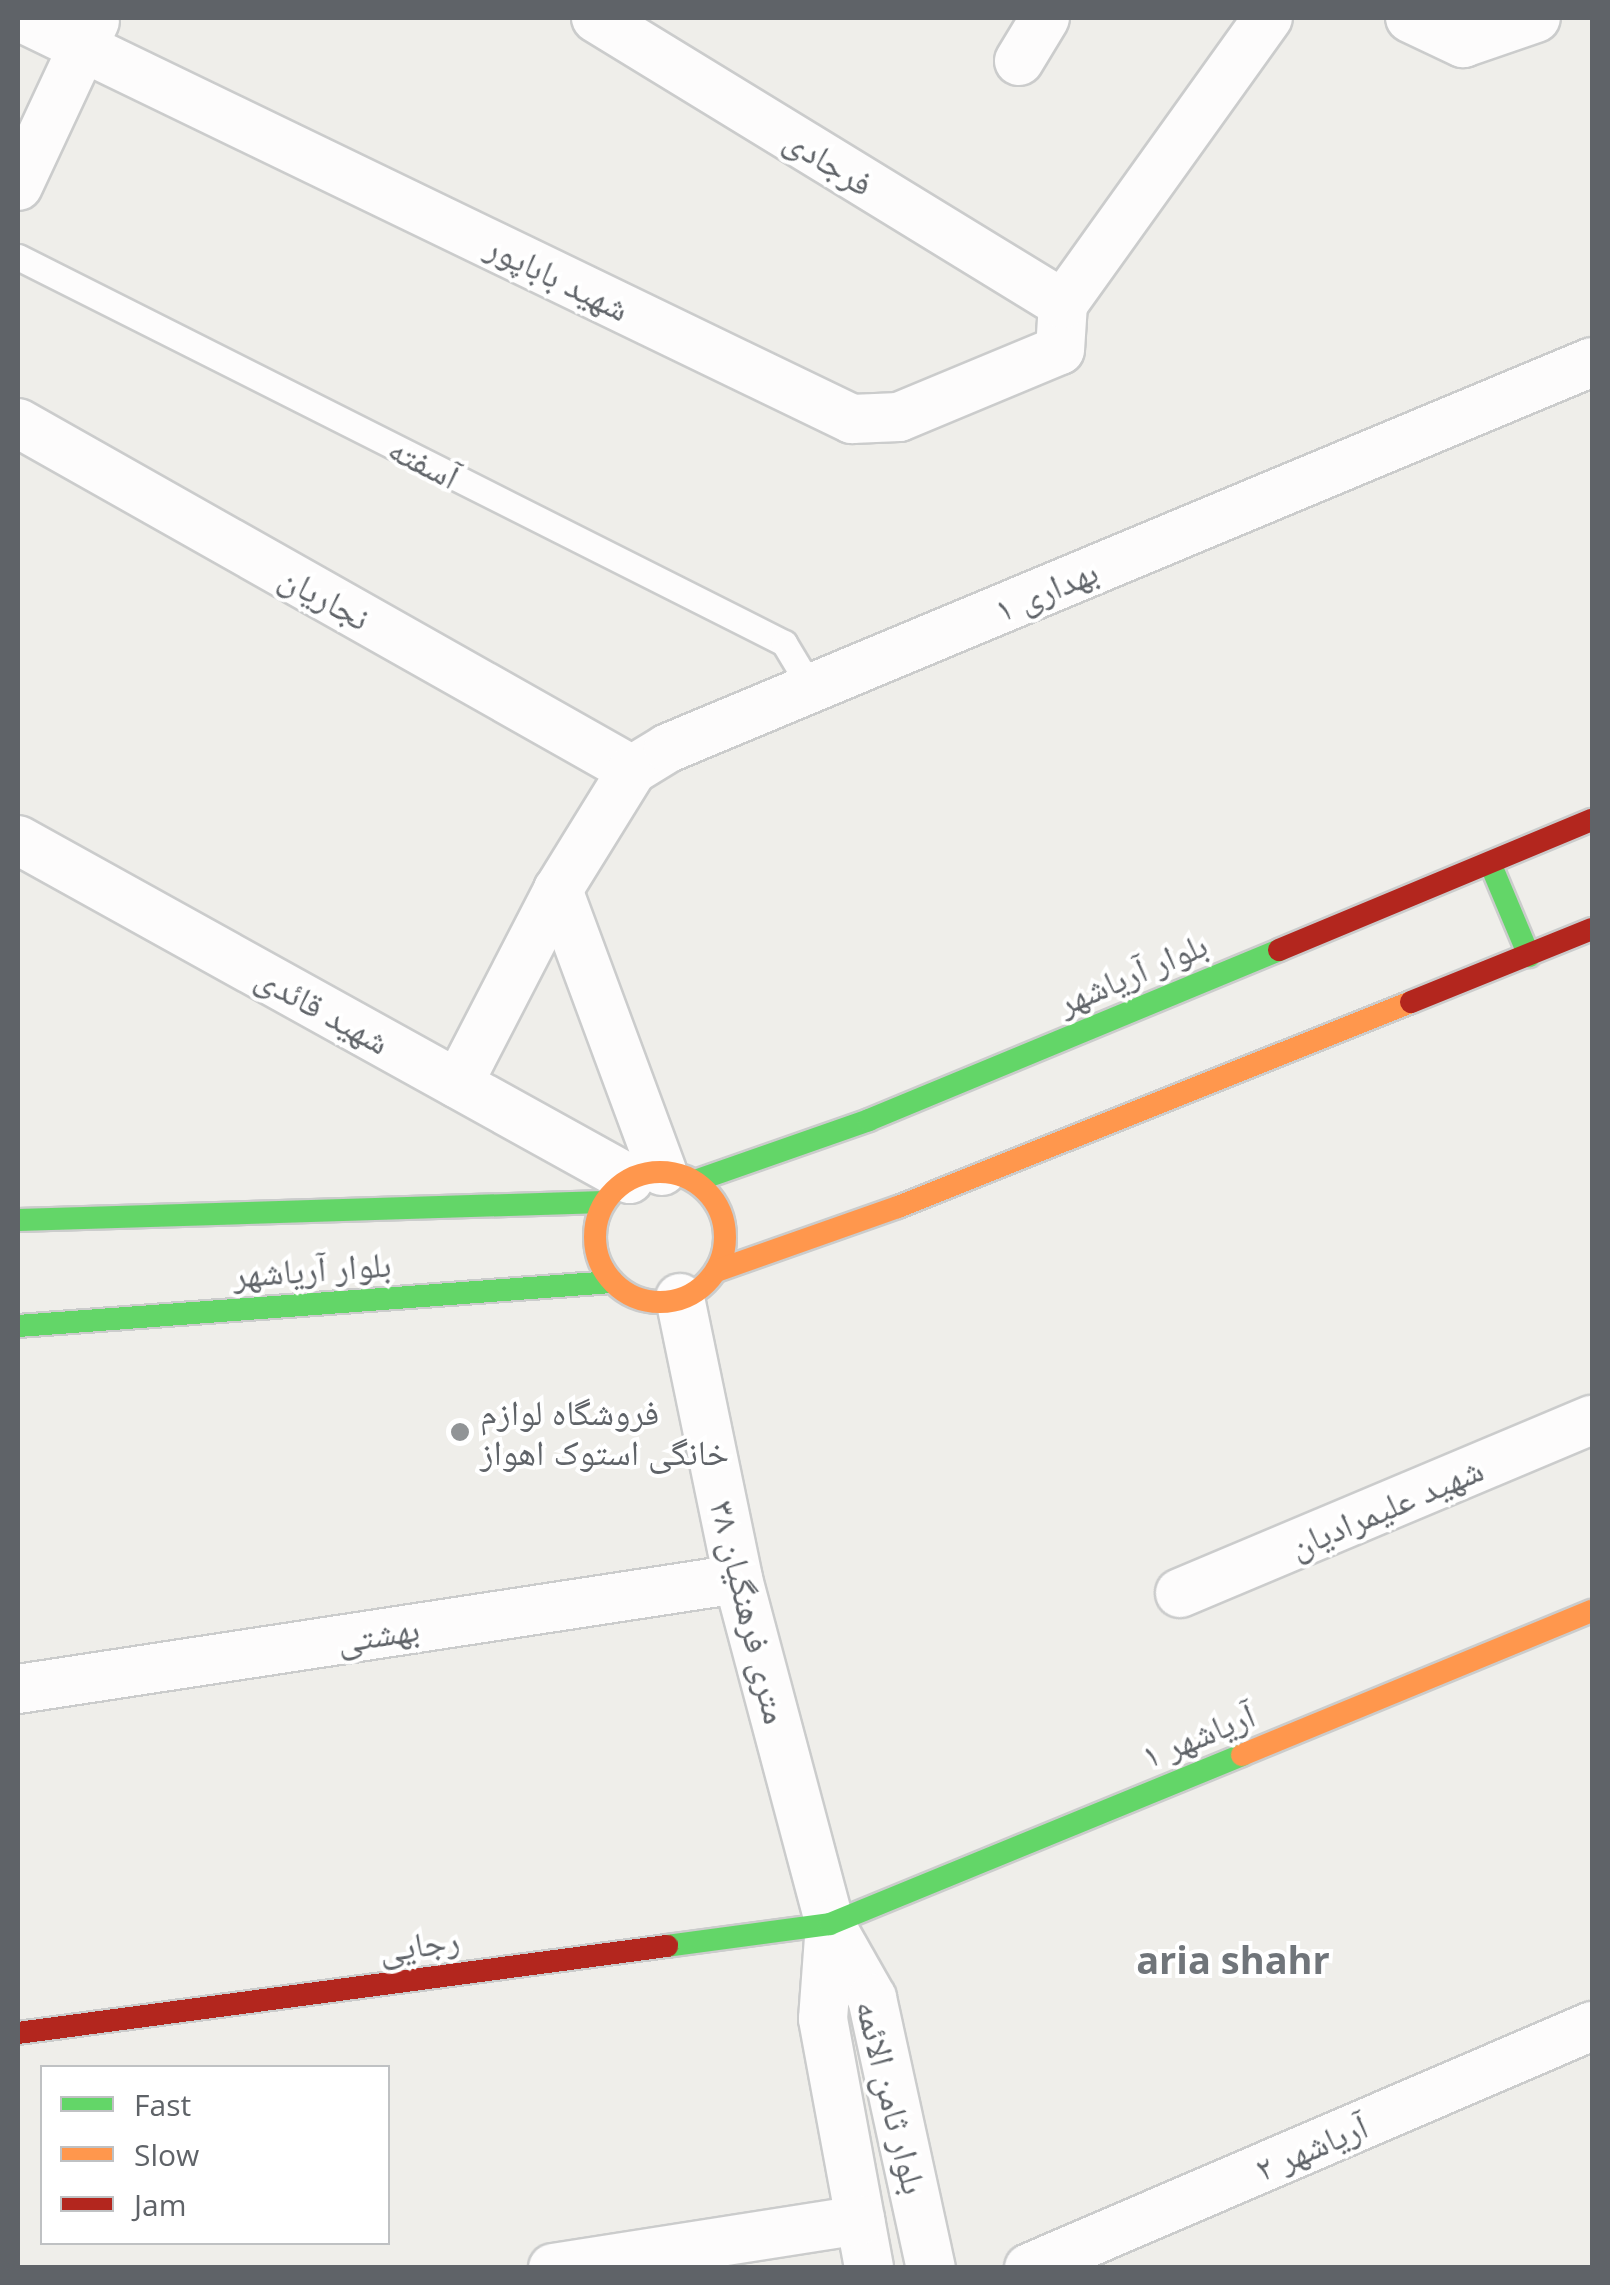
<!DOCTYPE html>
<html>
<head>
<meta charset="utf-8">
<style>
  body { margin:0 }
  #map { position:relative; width:1610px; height:2285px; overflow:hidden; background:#efeeea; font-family:"Open Sans","Noto Naskh Arabic",sans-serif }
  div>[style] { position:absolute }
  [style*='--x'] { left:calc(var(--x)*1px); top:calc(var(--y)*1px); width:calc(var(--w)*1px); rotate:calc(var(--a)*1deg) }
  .roads { filter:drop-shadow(2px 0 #cbcccc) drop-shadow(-2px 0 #cbcccc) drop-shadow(0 2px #cbcccc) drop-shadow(0 -2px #cbcccc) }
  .lane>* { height:25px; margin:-12.5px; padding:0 12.5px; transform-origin:12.5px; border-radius:12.5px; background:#fdfcfc }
  .street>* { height:48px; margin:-24px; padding:0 24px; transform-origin:24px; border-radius:24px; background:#fdfcfc }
  .fast>* { height:22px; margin:-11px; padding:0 11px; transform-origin:11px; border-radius:11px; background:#63d668 }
  .slow>* { height:22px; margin:-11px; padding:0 11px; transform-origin:11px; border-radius:11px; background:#ff974d }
  .slow>.ring { margin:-11px; padding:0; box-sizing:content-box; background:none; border:22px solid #ff974d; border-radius:50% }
  .jam>* { height:22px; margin:-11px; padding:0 11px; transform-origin:11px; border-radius:11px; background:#b3261e }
  .dots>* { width:28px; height:28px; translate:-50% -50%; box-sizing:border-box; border:5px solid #fff; border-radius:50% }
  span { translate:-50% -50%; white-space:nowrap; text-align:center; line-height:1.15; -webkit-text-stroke:8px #fff; paint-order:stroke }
  .street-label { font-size:35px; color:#5f6368 }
  .poi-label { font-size:35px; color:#5f6368 }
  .left { translate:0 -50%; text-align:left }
  .neighbourhood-label { font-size:38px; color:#70757a; font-weight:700 }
  .frame { position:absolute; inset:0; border:20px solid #5f6368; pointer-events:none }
  .legend { position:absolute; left:40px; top:2065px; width:350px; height:180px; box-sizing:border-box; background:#fff; border:2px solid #bfc1c3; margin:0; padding:12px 18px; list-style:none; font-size:30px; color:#5f6368 }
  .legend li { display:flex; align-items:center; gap:20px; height:50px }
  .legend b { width:50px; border:2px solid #bfc1c3 }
</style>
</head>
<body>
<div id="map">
  <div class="roads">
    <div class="lane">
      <div style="--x:18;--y:257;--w:858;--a:26.74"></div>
      <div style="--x:784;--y:643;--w:52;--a:59"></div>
    </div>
    <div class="street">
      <div style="--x:22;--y:18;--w:922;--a:25.79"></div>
      <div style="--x:852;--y:419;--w:47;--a:-2.4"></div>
      <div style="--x:899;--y:417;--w:174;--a:-22.6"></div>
      <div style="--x:1060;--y:350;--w:46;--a:-86.3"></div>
      <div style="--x:596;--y:18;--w:548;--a:31.48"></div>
      <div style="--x:1410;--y:18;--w:59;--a:25.3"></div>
      <div style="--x:1463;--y:43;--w:77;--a:-18.9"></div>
      <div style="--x:1019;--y:61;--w:50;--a:-58.8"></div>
      <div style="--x:18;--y:186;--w:182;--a:-65"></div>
      <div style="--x:1063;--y:304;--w:352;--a:-54.4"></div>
      <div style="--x:18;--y:423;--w:705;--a:29.47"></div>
      <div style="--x:18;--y:840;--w:699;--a:29.02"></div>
      <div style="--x:458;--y:1084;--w:218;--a:-62.7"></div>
      <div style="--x:662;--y:1171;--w:300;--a:-110.3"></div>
      <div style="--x:558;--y:890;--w:141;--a:-58.3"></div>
      <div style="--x:632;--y:770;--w:42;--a:-31.4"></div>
      <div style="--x:668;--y:748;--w:1001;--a:-22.67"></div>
      <div style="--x:680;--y:1298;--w:287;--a:78.3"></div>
      <div style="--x:738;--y:1579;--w:357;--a:75.1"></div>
      <div style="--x:830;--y:1924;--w:85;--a:60.4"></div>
      <div style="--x:872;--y:1998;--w:276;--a:77.7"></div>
      <div style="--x:1180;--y:1593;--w:447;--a:-22.8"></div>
      <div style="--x:18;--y:1689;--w:728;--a:-8.69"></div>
      <div style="--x:830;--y:1924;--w:95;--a:94.2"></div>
      <div style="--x:823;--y:2019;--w:253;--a:79.5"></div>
      <div style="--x:553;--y:2268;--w:311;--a:-8.9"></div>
      <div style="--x:1029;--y:2268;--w:613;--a:-23.26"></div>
    </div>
    <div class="fast">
      <div style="--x:1490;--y:863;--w:101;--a:67.2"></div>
      <div style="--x:695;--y:1181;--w:184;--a:-19.3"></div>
      <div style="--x:869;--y:1120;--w:444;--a:-22.5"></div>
      <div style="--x:18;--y:1220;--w:586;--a:-1.76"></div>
      <div style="--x:18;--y:1326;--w:596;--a:-4.24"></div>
      <div style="--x:667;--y:1946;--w:164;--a:-7.7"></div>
      <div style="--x:830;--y:1924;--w:445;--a:-22.3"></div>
    </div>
    <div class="slow">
      <div class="ring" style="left:595px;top:1172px;width:108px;height:108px"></div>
      <div style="--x:716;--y:1271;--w:193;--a:-19.4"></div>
      <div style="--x:898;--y:1207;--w:552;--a:-21.78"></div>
      <div style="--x:1242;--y:1755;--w:378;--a:-22.4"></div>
    </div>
    <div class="jam">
      <div style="--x:1279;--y:950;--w:339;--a:-22.6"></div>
      <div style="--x:1411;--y:1002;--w:195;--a:-22"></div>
      <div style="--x:18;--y:2033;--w:655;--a:-7.64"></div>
    </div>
  </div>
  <div class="dots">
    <div style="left:460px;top:1432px;background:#919496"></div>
  </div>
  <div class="street-label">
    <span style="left:829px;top:161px;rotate:32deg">فرجادی</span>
    <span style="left:558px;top:277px;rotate:26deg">شهید باباپور</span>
    <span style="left:424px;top:462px;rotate:27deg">آسفته</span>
    <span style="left:1046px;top:590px;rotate:-23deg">بهداری ۱</span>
    <span style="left:325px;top:597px;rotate:29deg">نجاریان</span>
    <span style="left:1132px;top:973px;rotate:-23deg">بلوار آریاشهر</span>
    <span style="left:323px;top:1009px;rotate:29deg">شهید قائدی</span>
    <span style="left:312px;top:1269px;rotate:-4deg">بلوار آریاشهر</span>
    <span style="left:1386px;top:1507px;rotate:-23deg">شهید علیمرادیان</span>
    <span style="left:750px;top:1612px;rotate:76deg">۳۸ متری فرهنگیان</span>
    <span style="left:378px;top:1634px;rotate:-9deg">بهشتی</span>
    <span style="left:1198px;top:1735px;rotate:-22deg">آریاشهر ۱</span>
    <span style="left:419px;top:1944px;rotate:-8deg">رجایی</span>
    <span style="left:892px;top:2097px;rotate:76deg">بلوار ثامن الائمه</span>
    <span style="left:1311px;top:2147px;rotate:-23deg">آریاشهر ۲</span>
  </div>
  <div class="poi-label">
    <span class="left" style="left:480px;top:1432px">فروشگاه لوازم<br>خانگی استوک اهواز</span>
  </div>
  <div class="neighbourhood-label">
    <span style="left:1233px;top:1960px">aria shahr</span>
  </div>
  <div class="frame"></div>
  <ul class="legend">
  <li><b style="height:12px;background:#63d668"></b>Fast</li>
  <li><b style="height:12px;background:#ff974d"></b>Slow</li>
  <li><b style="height:12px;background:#b3261e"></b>Jam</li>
  </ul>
</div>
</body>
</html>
